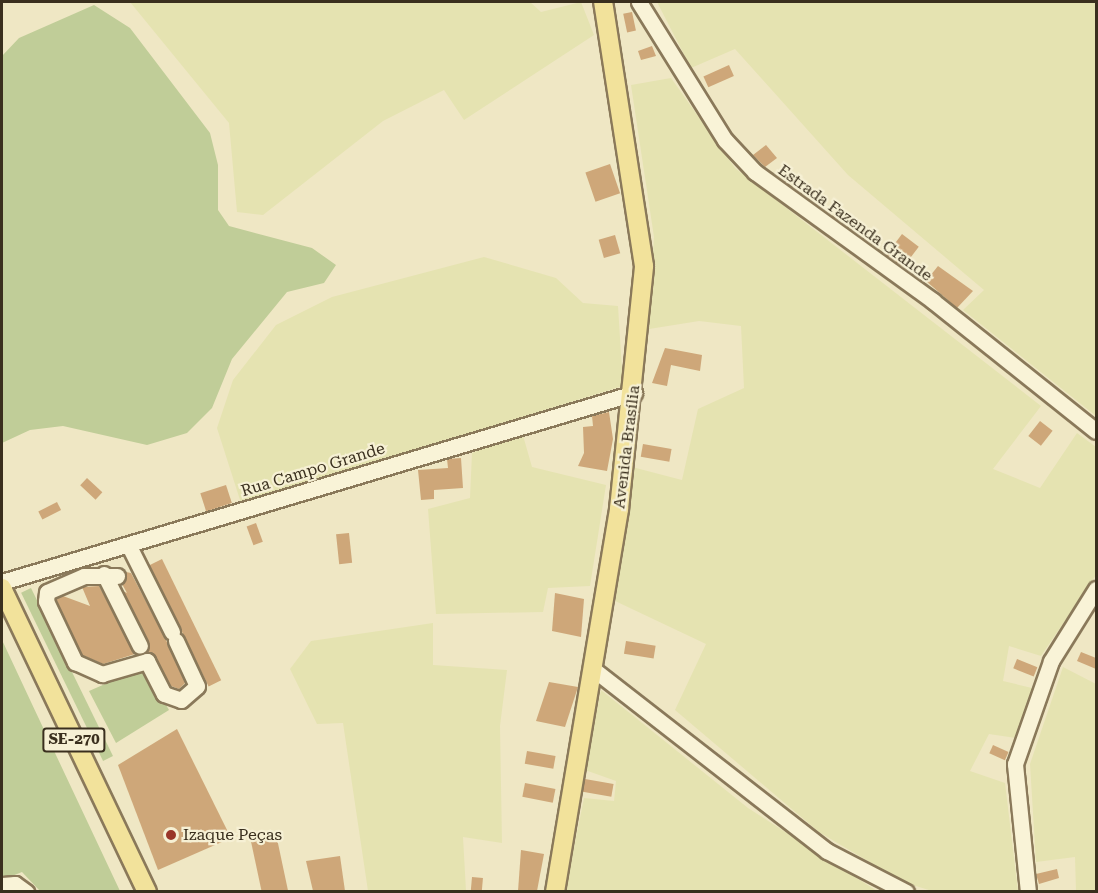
<!DOCTYPE html>
<html>
<head>
<meta charset="utf-8">
<style>
  body { margin:0 }
  #map { position:relative; width:1098px; height:893px; overflow:hidden; background:#efe7c4; font-family:"Roboto Serif",serif }
  div>[style] { position:absolute }
  [style*='--x'] { left:calc(var(--x)*1px); top:calc(var(--y)*1px); width:calc(var(--w)*1px); rotate:calc(var(--a)*1deg) }
  .farmland>* { inset:0; background:#e5e3b1 }
  .green>* { inset:0; background:#c0cd98; transform-origin:0 0 }
  .building>* { inset:0; background:#cea779; transform-origin:0 0 }
  .roads { filter:drop-shadow(2px 0 #8a795a) drop-shadow(-2px 0 #8a795a) drop-shadow(0 2px #8a795a) drop-shadow(0 -2px #8a795a) }
  .minor>* { height:15px; margin:-7.5px; padding:0 7.5px; transform-origin:7.5px; border-radius:7.5px; background:#f9f3d7 }
  .major>* { height:18px; margin:-9px; padding:0 9px; transform-origin:9px; border-radius:9px; background:#f2e29b }
  .dots>* { width:16px; height:16px; translate:-50% -50%; box-sizing:border-box; border:3px solid #f6f0d4; border-radius:50% }
  span { translate:-50% -50%; white-space:nowrap; text-align:center; line-height:1.15; -webkit-text-stroke:4.5px #f6f0d4; paint-order:stroke }
  .shield-label span { padding:2px 4px; background:#f6f0d4; border:2px solid; border-radius:4px; -webkit-text-stroke-width:0 }
  .shield-label { font-size:15px; color:#3a2f1e; font-weight:700 }
  .street-label { font-size:16px; color:#3a2f1e }
  .poi-label { font-size:16px; color:#3a2f1e }
  .left { translate:0 -50%; text-align:left }
  .frame { position:absolute; inset:0; border:3px solid #3a2f1e; pointer-events:none }
</style>
</head>
<body>
<div id="map">
  <div class="farmland">
    <div style="clip-path:polygon(130px 2px,530px 2px,541px 12px,581px 2px,594px 35px,464px 120px,444px 90px,383px 121px,263px 215px,237px 212px,229px 123px)"></div>
    <div style="clip-path:polygon(657px 2px,1096px 2px,1096px 416px,963px 310px,984px 290px,848px 175px,735px 49px,691px 68px)"></div>
    <div style="clip-path:polygon(671px 78px,735px 168px,1041px 406px,993px 469px,1040px 488px,1077px 433px,1096px 447px,1096px 575px,1041px 656px,1009px 646px,1003px 681px,1032px 688px,1016px 738px,989px 734px,970px 771px,1005px 783px,1018px 891px,932px 891px,903px 882px,819px 832px,675px 710px,706px 644px,613px 600px,632px 467px,682px 480px,698px 409px,744px 388px,741px 326px,699px 321px,649px 329px,654px 237px,631px 85px)"></div>
    <div style="clip-path:polygon(484px 257px,556px 278px,583px 303px,618px 306px,623px 386px,241px 503px,217px 428px,233px 380px,276px 325px,332px 297px)"></div>
    <div style="clip-path:polygon(522px 432px,532px 467px,606px 485px,590px 586px,548px 588px,543px 612px,436px 614px,428px 509px,470px 498px,472px 453px)"></div>
    <div style="clip-path:polygon(433px 623px,433px 665px,507px 670px,500px 726px,502px 843px,463px 837px,466px 891px,368px 891px,343px 723px,317px 724px,290px 669px,311px 641px)"></div>
    <div style="clip-path:polygon(1063px 667px,1096px 684px,1096px 891px,1076px 891px,1075px 857px,1036px 862px,1030px 764px)"></div>
    <div style="clip-path:polygon(601px 690px,748px 808px,877px 891px,565px 892px,584px 798px,614px 801px,616px 781px,585px 770px)"></div>
  </div>
  <div class="green">
    <div style="clip-path:polygon(94px 5px,130px 28px,210px 133px,218px 165px,218px 210px,229px 226px,312px 248px,336px 265px,324px 283px,287px 292px,232px 359px,212px 408px,187px 433px,147px 445px,63px 426px,30px 430px,2px 443px,2px 56px,19px 38px)"></div>
    <div style="left:31px;top:588px;width:187px;height:11px;rotate:64deg"></div>
    <div style="clip-path:polygon(2px 640px,31px 702px,120px 891px,40px 891px,22px 872px,2px 880px)"></div>
    <div style="clip-path:polygon(144px 667px,169px 710px,116px 743px,89px 691px)"></div>
  </div>
  <div class="building">
    <div style="left:632px;top:12px;width:19px;height:9px;rotate:78deg"></div>
    <div style="clip-path:polygon(652px 46px,656px 56px,641px 60px,638px 51px)"></div>
    <div style="left:729px;top:65px;width:12px;height:28px;rotate:66deg"></div>
    <div style="clip-path:polygon(766px 145px,777px 158px,765px 167px,753px 155px)"></div>
    <div style="left:610px;top:164px;width:31px;height:26px;rotate:71deg"></div>
    <div style="left:902px;top:234px;width:21px;height:26px;rotate:37deg"></div>
    <div style="left:615px;top:235px;width:19px;height:17px;rotate:74deg"></div>
    <div style="clip-path:polygon(938px 266px,973px 291px,957px 308px,926px 281px)"></div>
    <div style="clip-path:polygon(665px 348px,702px 355px,700px 371px,671px 365px,667px 386px,652px 383px)"></div>
    <div style="clip-path:polygon(609px 412px,613px 439px,607px 471px,578px 466px,584px 453px,583px 427px,593px 426px,592px 416px)"></div>
    <div style="left:1040px;top:421px;width:16px;height:19px;rotate:38deg"></div>
    <div style="left:643px;top:444px;width:29px;height:13px;rotate:10deg"></div>
    <div style="clip-path:polygon(461px 458px,463px 488px,434px 490px,434px 499px,421px 500px,418px 470px,448px 468px,447px 459px)"></div>
    <div style="left:87px;top:478px;width:21px;height:10px;rotate:43deg"></div>
    <div style="left:226px;top:485px;width:19px;height:27px;rotate:72deg"></div>
    <div style="left:57px;top:502px;width:9px;height:21px;rotate:63deg"></div>
    <div style="left:256px;top:523px;width:20px;height:10px;rotate:70deg"></div>
    <div style="left:349px;top:533px;width:30px;height:13px;rotate:84deg"></div>
    <div style="left:162px;top:559px;width:135px;height:14px;rotate:64deg"></div>
    <div style="clip-path:polygon(126px 572px,131px 573px,166px 640px,185px 683px,179px 689px,171px 686px,148px 651px,149px 642px,123px 591px,127px 593px,122px 584px)"></div>
    <div style="clip-path:polygon(99px 586px,135px 654px,103px 664px,82px 655px,56px 599px,63px 596px,90px 606px,82px 587px)"></div>
    <div style="clip-path:polygon(555px 593px,584px 599px,581px 637px,552px 631px)"></div>
    <div style="left:626px;top:641px;width:30px;height:13px;rotate:9deg"></div>
    <div style="clip-path:polygon(1081px 652px,1096px 658px,1096px 669px,1077px 661px)"></div>
    <div style="left:1017px;top:659px;width:22px;height:10px;rotate:22deg"></div>
    <div style="clip-path:polygon(549px 682px,578px 687px,565px 727px,536px 721px)"></div>
    <div style="clip-path:polygon(177px 729px,231px 838px,158px 870px,118px 765px)"></div>
    <div style="left:993px;top:745px;width:17px;height:9px;rotate:24deg"></div>
    <div style="left:527px;top:751px;width:29px;height:13px;rotate:10deg"></div>
    <div style="left:585px;top:779px;width:29px;height:13px;rotate:10deg"></div>
    <div style="left:525px;top:783px;width:31px;height:14px;rotate:11deg"></div>
    <div style="left:276px;top:834px;width:58px;height:26px;rotate:78deg"></div>
    <div style="clip-path:polygon(521px 850px,544px 854px,537px 891px,518px 891px)"></div>
    <div style="clip-path:polygon(340px 856px,345px 891px,313px 891px,306px 861px)"></div>
    <div style="clip-path:polygon(1057px 869px,1059px 878px,1039px 884px,1036px 874px)"></div>
    <div style="left:472px;top:877px;width:11px;height:14px;rotate:5deg"></div>
  </div>
  <div class="roads">
    <div class="minor">
      <div style="--x:639;--y:2;--w:163;--a:58.1"></div>
      <div style="--x:725;--y:140;--w:44;--a:46.8"></div>
      <div style="--x:755;--y:172;--w:220;--a:35.9"></div>
      <div style="--x:933;--y:301;--w:208;--a:38.6"></div>
      <div style="--x:129;--y:546;--w:96;--a:63.4"></div>
      <div style="--x:104;--y:574;--w:80;--a:63.4"></div>
      <div style="--x:117;--y:576;--w:33;--a:180"></div>
      <div style="--x:84;--y:576;--w:40;--a:156.6"></div>
      <div style="--x:47;--y:592;--w:9;--a:96"></div>
      <div style="--x:46;--y:601;--w:68;--a:64.6"></div>
      <div style="--x:75;--y:662;--w:30;--a:24"></div>
      <div style="--x:102;--y:674;--w:47;--a:-16.1"></div>
      <div style="--x:147;--y:661;--w:37;--a:63"></div>
      <div style="--x:164;--y:694;--w:18;--a:19"></div>
      <div style="--x:181;--y:700;--w:21;--a:-41"></div>
      <div style="--x:197;--y:686;--w:50;--a:-115"></div>
      <div style="--x:2;--y:582;--w:660;--a:-16.65"></div>
      <div style="--x:593;--y:669;--w:296;--a:37.9"></div>
      <div style="--x:827;--y:851;--w:89;--a:27.4"></div>
      <div style="--x:2;--y:885;--w:13;--a:-4"></div>
      <div style="--x:15;--y:884;--w:14;--a:36"></div>
      <div style="--x:1028;--y:892;--w:129;--a:-95.8"></div>
      <div style="--x:1015;--y:764;--w:109;--a:-70.7"></div>
      <div style="--x:1051;--y:661;--w:85;--a:-58"></div>
    </div>
    <div class="major">
      <div style="--x:2;--y:588;--w:337;--a:64.5"></div>
      <div style="--x:555;--y:892;--w:388;--a:-80.5"></div>
      <div style="--x:619;--y:509;--w:244;--a:-84.1"></div>
      <div style="--x:644;--y:266;--w:267;--a:-98.8"></div>
    </div>
  </div>
  <div class="dots">
    <div style="left:171px;top:835px;background:#9a3629"></div>
  </div>
  <div class="shield-label">
    <span style="left:74px;top:740px">SE-270</span>
  </div>
  <div class="street-label">
    <span style="left:855px;top:223px;rotate:36deg">Estrada Fazenda Grande</span>
    <span style="left:627px;top:447px;rotate:-83deg">Avenida Brasília</span>
    <span style="left:313px;top:470px;rotate:-17deg">Rua Campo Grande</span>
  </div>
  <div class="poi-label">
    <span class="left" style="left:183px;top:835px">Izaque Peças</span>
  </div>
  <div class="frame"></div>
</div>
</body>
</html>
